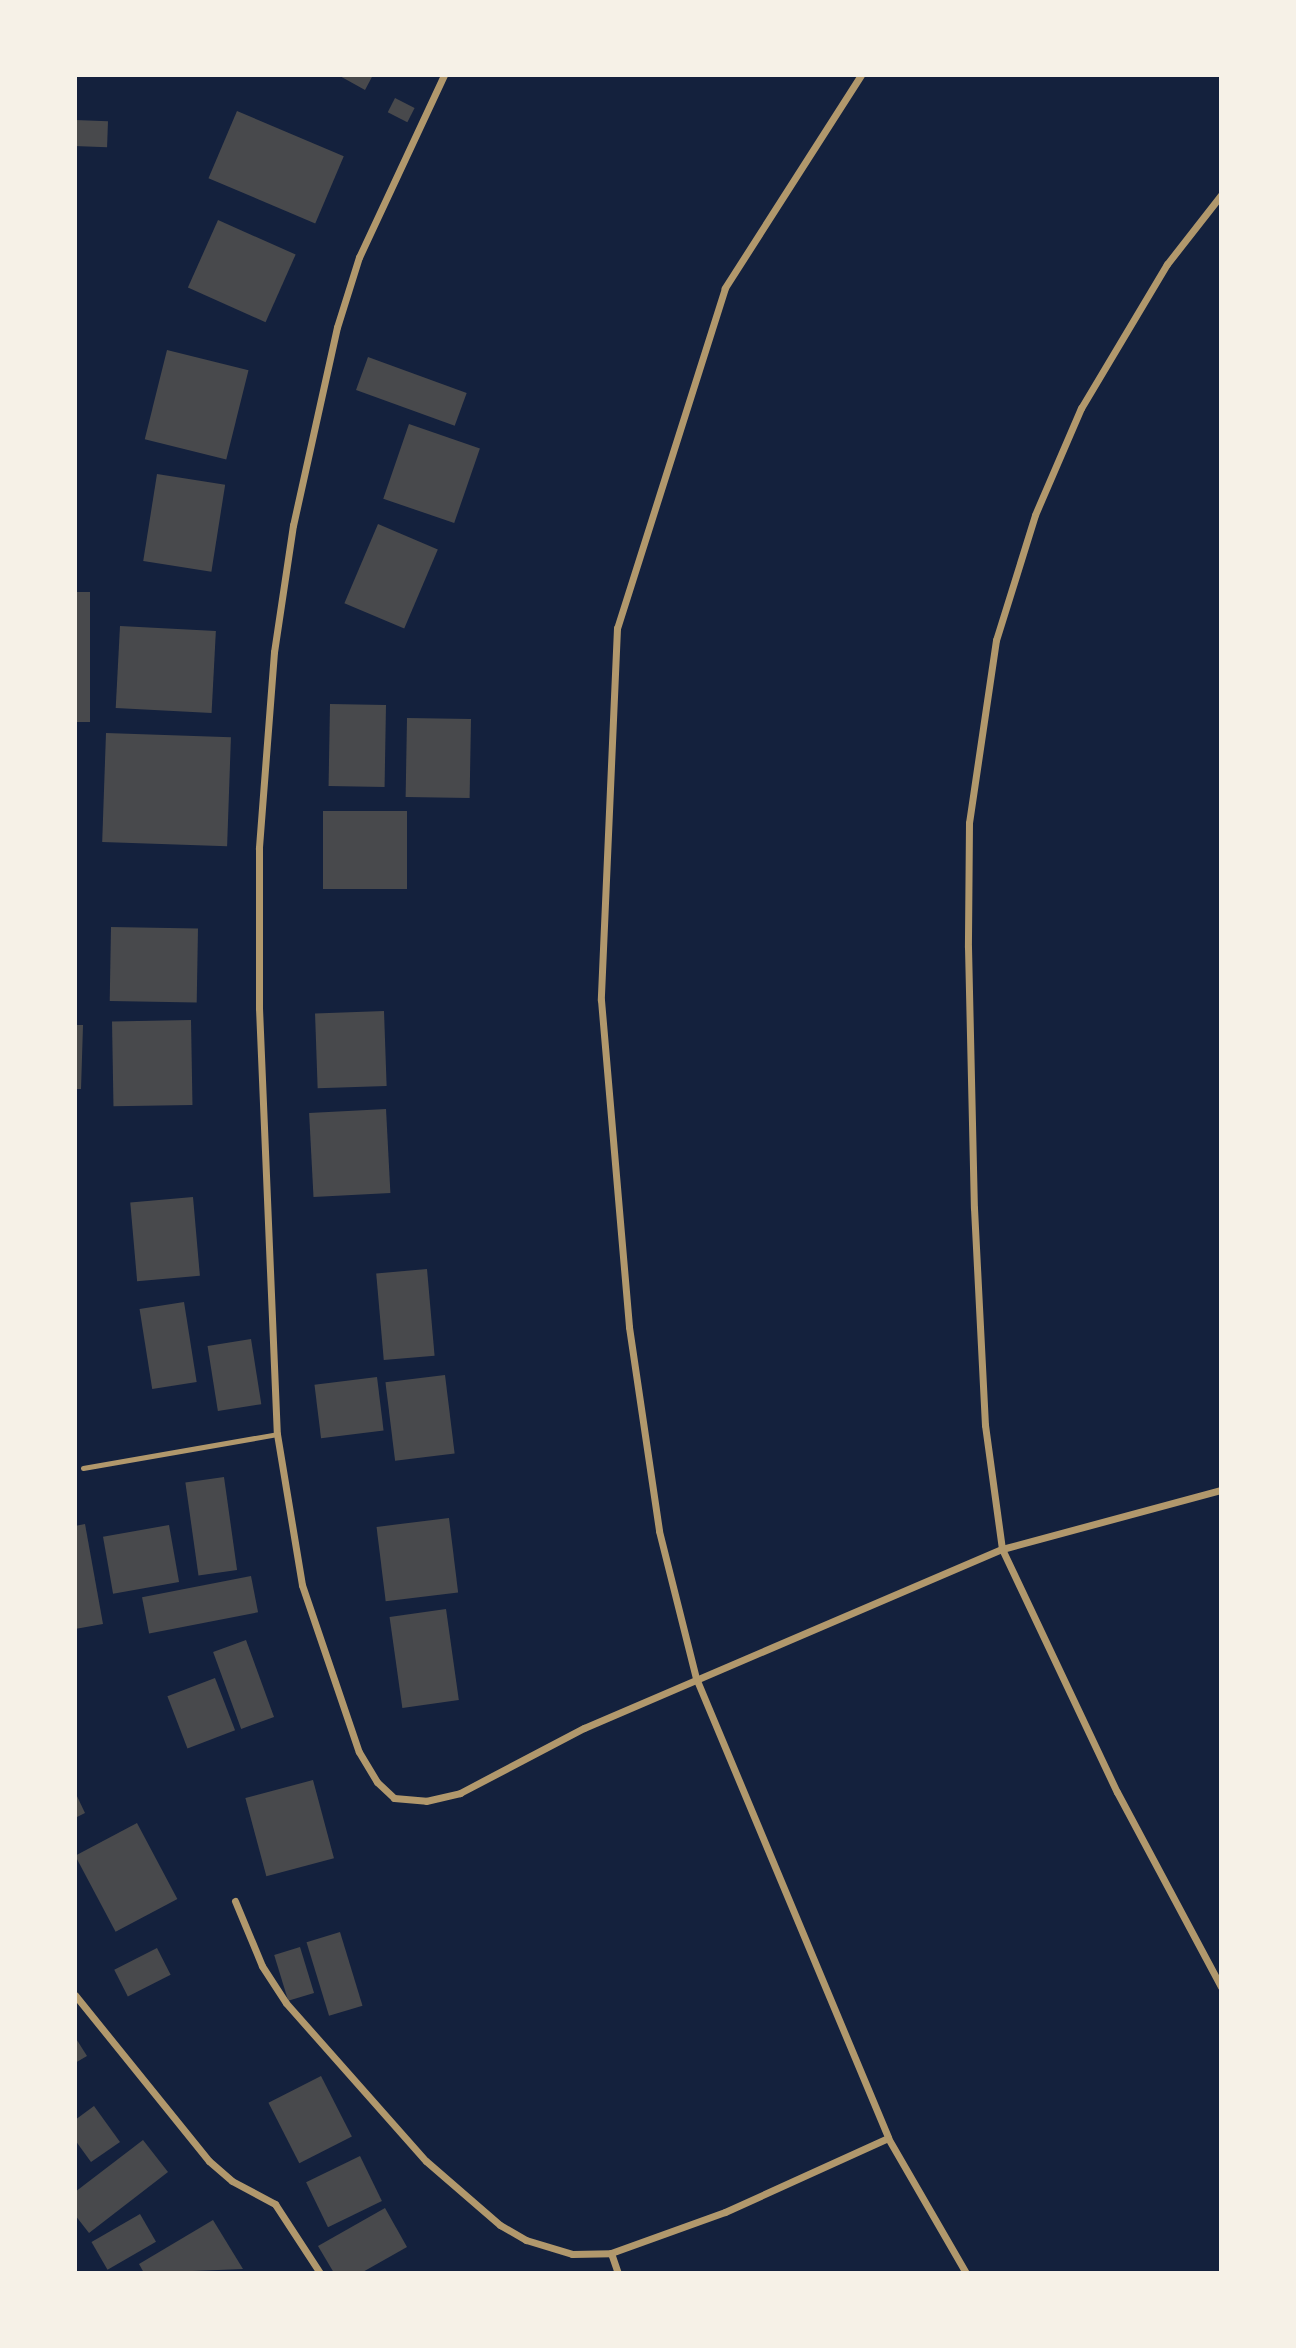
<!DOCTYPE html>
<html>
<head>
<meta charset="utf-8">
<style>
  body { margin:0 }
  #map { position:relative; width:1296px; height:2348px; overflow:hidden; background:#14213d; font-family:Overpass,sans-serif }
  div>[style] { position:absolute }
  [style*='--x'] { left:calc(var(--x)*1px); top:calc(var(--y)*1px); width:calc(var(--w)*1px); rotate:calc(var(--a)*1deg) }
  .building>* { inset:0; background:#48494c; transform-origin:0 0 }
  .service>* { height:5px; margin:-2.5px; padding:0 2.5px; transform-origin:2.5px; border-radius:2.5px; background:#b1986c }
  .minor>* { height:7px; margin:-3.5px; padding:0 3.5px; transform-origin:3.5px; border-radius:3.5px; background:#b1986c }
  span { translate:-50% -50%; white-space:nowrap; text-align:center; line-height:1.15; -webkit-text-stroke:7px #f6f1e7; paint-order:stroke }
  .frame { position:absolute; inset:0; border:77px solid #f6f1e7; pointer-events:none }
</style>
</head>
<body>
<div id="map">
  <div class="building">
    <div style="clip-path:polygon(338px 75px,373px 75px,365px 90px)"></div>
    <div style="left:395px;top:98px;width:22px;height:16px;rotate:27deg"></div>
    <div style="left:237px;top:111px;width:116px;height:73px;rotate:23deg"></div>
    <div style="left:75px;top:120px;width:33px;height:26px;rotate:2deg"></div>
    <div style="left:218px;top:220px;width:85px;height:74px;rotate:24deg"></div>
    <div style="left:167px;top:350px;width:84px;height:92px;rotate:14deg"></div>
    <div style="left:368px;top:357px;width:105px;height:35px;rotate:20deg"></div>
    <div style="left:409px;top:424px;width:75px;height:79px;rotate:19deg"></div>
    <div style="left:157px;top:474px;width:69px;height:88px;rotate:9deg"></div>
    <div style="left:378px;top:524px;width:65px;height:86px;rotate:23deg"></div>
    <div style="left:75px;top:592px;width:15px;height:130px"></div>
    <div style="left:120px;top:626px;width:96px;height:82px;rotate:3deg"></div>
    <div style="left:330px;top:704px;width:56px;height:82px;rotate:1deg"></div>
    <div style="left:407px;top:718px;width:64px;height:79px;rotate:1deg"></div>
    <div style="left:106px;top:733px;width:125px;height:109px;rotate:2deg"></div>
    <div style="left:407px;top:811px;width:78px;height:84px;rotate:90deg"></div>
    <div style="left:111px;top:927px;width:87px;height:74px;rotate:1deg"></div>
    <div style="left:384px;top:1011px;width:75px;height:69px;rotate:88deg"></div>
    <div style="left:191px;top:1020px;width:85px;height:79px;rotate:89deg"></div>
    <div style="clip-path:polygon(75px 1025px,83px 1025px,81px 1089px,75px 1089px)"></div>
    <div style="left:386px;top:1109px;width:84px;height:77px;rotate:87deg"></div>
    <div style="left:193px;top:1197px;width:79px;height:63px;rotate:85deg"></div>
    <div style="left:427px;top:1269px;width:87px;height:51px;rotate:85deg"></div>
    <div style="left:184px;top:1302px;width:81px;height:45px;rotate:81deg"></div>
    <div style="left:251px;top:1339px;width:66px;height:44px;rotate:81deg"></div>
    <div style="left:445px;top:1375px;width:79px;height:60px;rotate:83deg"></div>
    <div style="left:377px;top:1377px;width:54px;height:63px;rotate:83deg"></div>
    <div style="left:224px;top:1477px;width:94px;height:39px;rotate:82deg"></div>
    <div style="left:449px;top:1518px;width:75px;height:73px;rotate:83deg"></div>
    <div style="clip-path:polygon(85px 1524px,103px 1624px,75px 1629px,75px 1526px)"></div>
    <div style="left:169px;top:1525px;width:58px;height:67px;rotate:80deg"></div>
    <div style="left:251px;top:1576px;width:37px;height:111px;rotate:79deg"></div>
    <div style="left:446px;top:1609px;width:92px;height:57px;rotate:82deg"></div>
    <div style="left:246px;top:1640px;width:82px;height:35px;rotate:70deg"></div>
    <div style="left:215px;top:1678px;width:56px;height:51px;rotate:69deg"></div>
    <div style="left:313px;top:1780px;width:81px;height:70px;rotate:75deg"></div>
    <div style="clip-path:polygon(75px 1792px,85px 1813px,75px 1818px)"></div>
    <div style="left:137px;top:1823px;width:86px;height:70px;rotate:62deg"></div>
    <div style="left:340px;top:1932px;width:77px;height:35px;rotate:73deg"></div>
    <div style="left:300px;top:1947px;width:48px;height:27px;rotate:73deg"></div>
    <div style="left:157px;top:1948px;width:30px;height:48px;rotate:63deg"></div>
    <div style="clip-path:polygon(75px 2037px,87px 2056px,75px 2063px)"></div>
    <div style="left:321px;top:2076px;width:68px;height:59px;rotate:63deg"></div>
    <div style="clip-path:polygon(94px 2106px,120px 2142px,91px 2162px,75px 2140px,75px 2120px)"></div>
    <div style="clip-path:polygon(143px 2140px,168px 2172px,89px 2233px,75px 2215px,75px 2192px)"></div>
    <div style="left:360px;top:2156px;width:50px;height:60px;rotate:64deg"></div>
    <div style="clip-path:polygon(385px 2208px,407px 2247px,361px 2273px,334px 2273px,318px 2246px)"></div>
    <div style="left:140px;top:2214px;width:32px;height:56px;rotate:60deg"></div>
    <div style="clip-path:polygon(213px 2220px,243px 2269px,144px 2273px,139px 2264px)"></div>
  </div>
  <div class="service">
    <div style="--x:83;--y:1468;--w:197;--a:-9.9"></div>
  </div>
  <div class="minor">
    <div style="--x:444;--y:75;--w:201;--a:115"></div>
    <div style="--x:359;--y:257;--w:73;--a:107.4"></div>
    <div style="--x:337;--y:327;--w:203;--a:102.5"></div>
    <div style="--x:293;--y:525;--w:128;--a:98.5"></div>
    <div style="--x:274;--y:652;--w:197;--a:94.4"></div>
    <div style="--x:259;--y:848;--w:160;--a:90"></div>
    <div style="--x:259;--y:1008;--w:426;--a:87.6"></div>
    <div style="--x:277;--y:1434;--w:153;--a:80.6"></div>
    <div style="--x:302;--y:1585;--w:176;--a:71.2"></div>
    <div style="--x:359;--y:1752;--w:35;--a:59"></div>
    <div style="--x:377;--y:1782;--w:23;--a:43"></div>
    <div style="--x:394;--y:1798;--w:32;--a:5"></div>
    <div style="--x:426;--y:1801;--w:35;--a:-13"></div>
    <div style="--x:460;--y:1793;--w:140;--a:-27.7"></div>
    <div style="--x:584;--y:1728;--w:455;--a:-23.2"></div>
    <div style="--x:1002;--y:1549;--w:227;--a:-15.1"></div>
    <div style="--x:861;--y:75;--w:253;--a:122.6"></div>
    <div style="--x:725;--y:288;--w:357;--a:107.6"></div>
    <div style="--x:617;--y:628;--w:372;--a:92.5"></div>
    <div style="--x:601;--y:1000;--w:328;--a:85.1"></div>
    <div style="--x:629;--y:1327;--w:206;--a:81.6"></div>
    <div style="--x:659;--y:1531;--w:152;--a:75.9"></div>
    <div style="--x:696;--y:1678;--w:498;--a:67.3"></div>
    <div style="--x:888;--y:2138;--w:156;--a:60"></div>
    <div style="--x:1221;--y:195;--w:88;--a:128"></div>
    <div style="--x:1167;--y:264;--w:168;--a:120.8"></div>
    <div style="--x:1081;--y:408;--w:116;--a:113.3"></div>
    <div style="--x:1035;--y:515;--w:131;--a:107.3"></div>
    <div style="--x:996;--y:640;--w:185;--a:98.4"></div>
    <div style="--x:969;--y:823;--w:124;--a:90.5"></div>
    <div style="--x:968;--y:947;--w:261;--a:88.7"></div>
    <div style="--x:974;--y:1208;--w:217;--a:87.1"></div>
    <div style="--x:985;--y:1425;--w:125;--a:82.2"></div>
    <div style="--x:1002;--y:1549;--w:269;--a:64.7"></div>
    <div style="--x:1117;--y:1792;--w:221;--a:61.9"></div>
    <div style="--x:235;--y:1901;--w:70;--a:67.4"></div>
    <div style="--x:262;--y:1966;--w:44;--a:57"></div>
    <div style="--x:286;--y:2003;--w:211;--a:48.5"></div>
    <div style="--x:426;--y:2161;--w:98;--a:40.9"></div>
    <div style="--x:500;--y:2225;--w:30;--a:30"></div>
    <div style="--x:526;--y:2240;--w:48;--a:16.9"></div>
    <div style="--x:572;--y:2254;--w:39;--a:-1"></div>
    <div style="--x:611;--y:2253;--w:121;--a:-19.8"></div>
    <div style="--x:725;--y:2212;--w:179;--a:-24.4"></div>
    <div style="--x:75;--y:1995;--w:213;--a:51.1"></div>
    <div style="--x:209;--y:2161;--w:30;--a:41"></div>
    <div style="--x:232;--y:2181;--w:49;--a:28.1"></div>
    <div style="--x:275;--y:2204;--w:82;--a:56.9"></div>
    <div style="--x:611;--y:2253;--w:21;--a:71"></div>
  </div>
  <div class="frame"></div>
</div>
</body>
</html>
